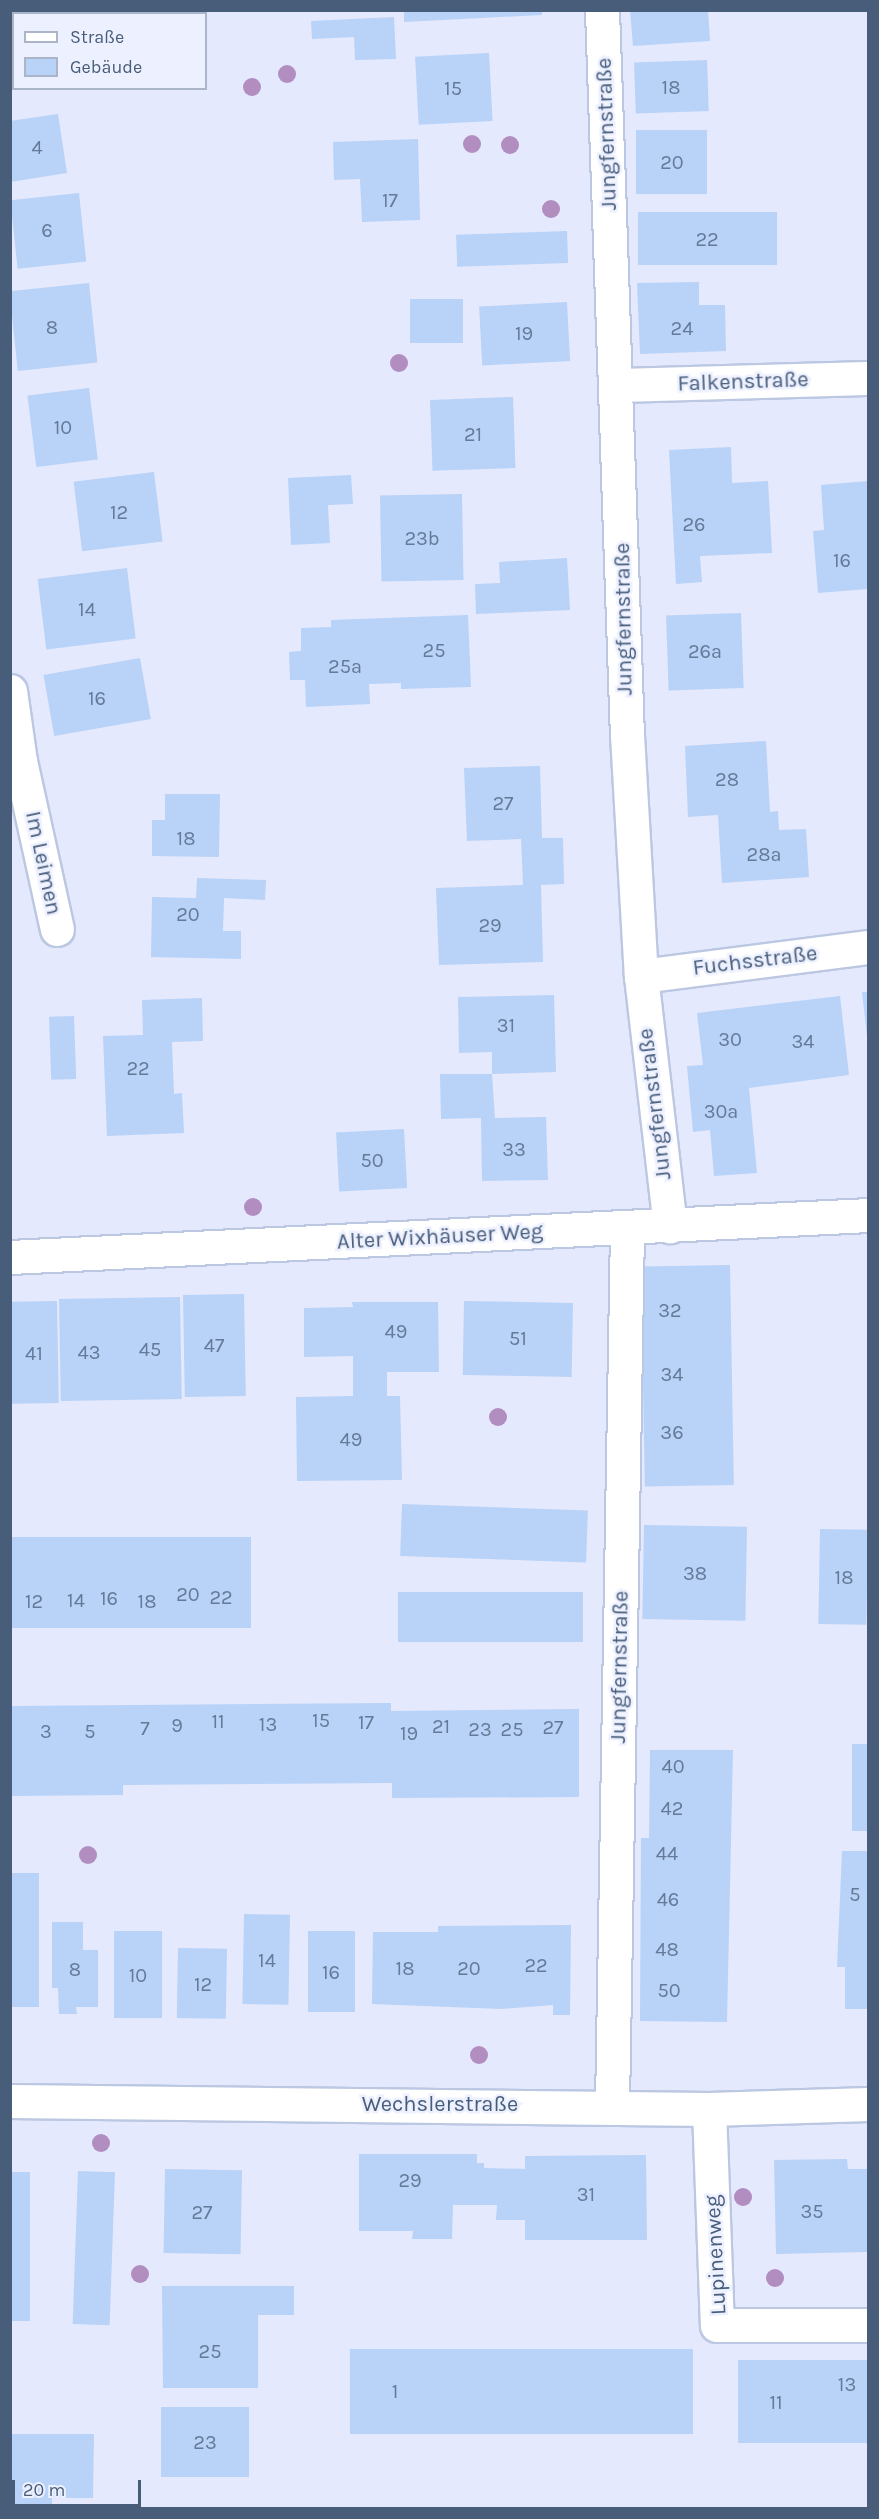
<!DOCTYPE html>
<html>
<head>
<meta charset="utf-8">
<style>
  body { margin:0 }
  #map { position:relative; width:879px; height:2519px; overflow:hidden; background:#e4e9fe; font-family:Karla,sans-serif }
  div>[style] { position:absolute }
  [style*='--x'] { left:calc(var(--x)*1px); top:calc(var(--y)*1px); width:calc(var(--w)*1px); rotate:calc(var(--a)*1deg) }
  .building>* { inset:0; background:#b9d2f7; transform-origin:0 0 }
  .roads { filter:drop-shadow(2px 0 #bcc8e2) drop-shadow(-2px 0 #bcc8e2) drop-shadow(0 2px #bcc8e2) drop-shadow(0 -2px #bcc8e2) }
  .minor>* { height:33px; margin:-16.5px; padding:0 16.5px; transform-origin:16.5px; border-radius:16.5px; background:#fff }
  .trees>* { width:18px; height:18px; margin:-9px; border-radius:50%; background:#b18dc0 }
  span { translate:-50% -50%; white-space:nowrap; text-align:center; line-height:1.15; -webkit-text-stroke:5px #edf0ff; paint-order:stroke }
  .number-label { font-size:20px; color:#647a99 }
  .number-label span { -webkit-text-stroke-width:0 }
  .street-label { font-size:22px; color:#475d7a }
  .frame { position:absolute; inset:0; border:12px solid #475d7a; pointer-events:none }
  .legend { position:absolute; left:12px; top:12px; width:195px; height:78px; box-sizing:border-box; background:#edf0ff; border:2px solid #abb5ca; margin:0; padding:8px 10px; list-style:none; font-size:18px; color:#475d7a }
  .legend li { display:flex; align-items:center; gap:12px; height:30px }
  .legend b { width:30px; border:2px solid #abb5ca }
  .scale { position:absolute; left:12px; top:2480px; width:129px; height:27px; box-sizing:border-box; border:3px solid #475d7a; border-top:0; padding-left:8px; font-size:18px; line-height:21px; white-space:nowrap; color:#475d7a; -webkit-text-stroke:4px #edf0ff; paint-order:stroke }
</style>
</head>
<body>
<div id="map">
  <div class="building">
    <div style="clip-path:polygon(10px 10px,31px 14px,14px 14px,10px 62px)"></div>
    <div style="left:69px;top:10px;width:90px;height:4px"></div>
    <div style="clip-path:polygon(404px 10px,542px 10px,542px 15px,404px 22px)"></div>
    <div style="clip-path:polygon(630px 10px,708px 10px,710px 41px,633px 46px)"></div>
    <div style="clip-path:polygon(394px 17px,396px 59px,355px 60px,354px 37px,312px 39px,311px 21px)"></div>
    <div style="left:489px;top:53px;width:68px;height:74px;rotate:87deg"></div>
    <div style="left:707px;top:60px;width:51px;height:73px;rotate:88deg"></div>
    <div style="clip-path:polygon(58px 114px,67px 173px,10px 182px,10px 121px)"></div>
    <div style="left:636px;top:130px;width:71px;height:64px"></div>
    <div style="clip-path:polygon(418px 139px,420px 220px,362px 222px,360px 179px,334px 180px,333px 142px)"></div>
    <div style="left:79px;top:193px;width:69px;height:69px;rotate:84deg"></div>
    <div style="left:638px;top:212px;width:139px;height:53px"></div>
    <div style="left:567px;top:231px;width:32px;height:111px;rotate:88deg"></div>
    <div style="clip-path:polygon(699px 282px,699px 305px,725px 305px,726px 351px,640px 354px,637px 283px)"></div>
    <div style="left:89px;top:283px;width:80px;height:80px;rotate:84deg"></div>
    <div style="left:463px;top:299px;width:44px;height:53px;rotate:90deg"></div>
    <div style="left:567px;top:302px;width:59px;height:88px;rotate:87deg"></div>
    <div style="left:89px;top:388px;width:72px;height:62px;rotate:83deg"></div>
    <div style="left:513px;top:397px;width:71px;height:83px;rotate:88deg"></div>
    <div style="clip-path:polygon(731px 447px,732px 483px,768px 481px,772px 553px,700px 556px,702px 582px,676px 584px,669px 450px)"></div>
    <div style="left:154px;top:472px;width:70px;height:81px;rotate:83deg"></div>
    <div style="clip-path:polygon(351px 475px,353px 504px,328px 505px,330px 543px,291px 545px,288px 478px)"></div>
    <div style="clip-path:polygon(868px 481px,868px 589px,818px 593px,813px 531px,824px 530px,821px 485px)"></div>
    <div style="left:462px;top:494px;width:86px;height:82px;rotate:89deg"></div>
    <div style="clip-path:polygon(567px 558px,570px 610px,476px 614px,475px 584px,500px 583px,499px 562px)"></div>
    <div style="left:127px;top:568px;width:71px;height:90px;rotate:83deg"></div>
    <div style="left:741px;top:613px;width:75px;height:75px;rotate:88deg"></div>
    <div style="clip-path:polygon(468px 615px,471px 687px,401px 689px,401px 683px,369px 684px,370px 704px,306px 707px,305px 680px,290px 680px,289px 652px,301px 651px,301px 628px,331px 627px,331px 620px)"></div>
    <div style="left:140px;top:658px;width:62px;height:98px;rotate:80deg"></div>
    <div style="clip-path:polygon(766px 741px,770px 812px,778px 811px,779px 830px,806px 829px,809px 877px,722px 883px,718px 815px,688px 817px,685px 746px)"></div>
    <div style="clip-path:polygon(540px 766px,542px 838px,563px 838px,564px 884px,541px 885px,543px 962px,439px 965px,436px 888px,523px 885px,521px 839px,467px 841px,464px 768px)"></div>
    <div style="clip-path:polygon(165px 794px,220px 794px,219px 857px,152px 856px,152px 820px,165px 820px)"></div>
    <div style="clip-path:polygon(197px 878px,266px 880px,265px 900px,224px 898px,223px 931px,241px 931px,241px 959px,151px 957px,152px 897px,196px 898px)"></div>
    <div style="clip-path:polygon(862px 992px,868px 992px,868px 1036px,867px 1036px)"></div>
    <div style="clip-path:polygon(554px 995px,556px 1072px,492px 1074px,492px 1052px,459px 1053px,458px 997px)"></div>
    <div style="clip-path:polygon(840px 996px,849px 1075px,749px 1088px,757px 1173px,714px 1176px,710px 1130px,693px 1132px,687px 1066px,703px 1065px,697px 1013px)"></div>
    <div style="clip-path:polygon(202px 998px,203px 1041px,172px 1042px,174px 1094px,182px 1093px,184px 1133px,107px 1136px,103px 1036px,143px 1035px,142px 1000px)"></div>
    <div style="left:74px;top:1016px;width:63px;height:25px;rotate:88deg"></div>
    <div style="clip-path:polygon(440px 1074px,492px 1074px,495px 1118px,546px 1117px,548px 1180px,482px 1181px,481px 1118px,441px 1119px)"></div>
    <div style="left:404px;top:1129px;width:59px;height:68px;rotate:87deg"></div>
    <div style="left:730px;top:1265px;width:220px;height:89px;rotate:89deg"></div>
    <div style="left:244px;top:1294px;width:102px;height:61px;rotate:89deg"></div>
    <div style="left:180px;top:1297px;width:102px;height:121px;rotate:89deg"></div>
    <div style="left:57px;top:1301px;width:102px;height:47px;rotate:89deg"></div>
    <div style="left:464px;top:1301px;width:109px;height:74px;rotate:1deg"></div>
    <div style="clip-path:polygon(352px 1302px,438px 1302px,439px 1372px,387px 1372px,387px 1396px,400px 1396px,402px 1480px,297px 1481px,296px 1397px,353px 1396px,353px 1356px,304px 1357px,304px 1308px,353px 1307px)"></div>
    <div style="left:402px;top:1504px;width:186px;height:52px;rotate:2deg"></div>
    <div style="left:644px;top:1525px;width:103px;height:94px;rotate:1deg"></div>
    <div style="left:820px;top:1529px;width:48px;height:95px;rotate:1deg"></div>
    <div style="left:10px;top:1537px;width:241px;height:91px"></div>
    <div style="left:398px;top:1592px;width:185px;height:50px"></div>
    <div style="clip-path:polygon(391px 1703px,391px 1711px,579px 1709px,579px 1797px,392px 1798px,392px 1783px,123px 1785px,123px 1795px,10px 1796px,10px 1706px)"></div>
    <div style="left:868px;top:1744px;width:87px;height:16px;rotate:90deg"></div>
    <div style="clip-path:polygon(650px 1750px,733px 1750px,727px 2022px,640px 2021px,641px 1838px,649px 1838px)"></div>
    <div style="clip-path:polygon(842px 1851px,868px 1851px,868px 2009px,845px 2009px,845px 1967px,837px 1967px)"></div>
    <div style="left:10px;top:1873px;width:29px;height:134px"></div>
    <div style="left:244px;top:1914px;width:46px;height:90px;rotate:1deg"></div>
    <div style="clip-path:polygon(52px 1922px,83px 1922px,83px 1950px,98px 1950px,98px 2007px,76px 2007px,77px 2014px,59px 2014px,58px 1988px,52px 1988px)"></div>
    <div style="clip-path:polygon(571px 1925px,570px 2015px,553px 2015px,553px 2005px,501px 2009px,372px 2004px,373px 1932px,438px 1932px,438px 1926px)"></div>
    <div style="left:114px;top:1931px;width:48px;height:87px"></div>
    <div style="left:308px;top:1931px;width:47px;height:81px"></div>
    <div style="left:178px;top:1948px;width:49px;height:70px;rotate:1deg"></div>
    <div style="clip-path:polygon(359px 2154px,477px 2154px,477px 2163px,484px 2163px,484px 2168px,525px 2169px,525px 2156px,646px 2155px,647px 2240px,525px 2240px,525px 2220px,496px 2220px,497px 2205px,453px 2205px,452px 2239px,412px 2239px,413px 2231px,359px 2231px)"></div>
    <div style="clip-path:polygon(847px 2159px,848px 2169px,868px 2169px,868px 2252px,776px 2254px,774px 2160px)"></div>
    <div style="left:165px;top:2169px;width:77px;height:84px;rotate:1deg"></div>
    <div style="left:78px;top:2171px;width:37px;height:153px;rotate:2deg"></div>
    <div style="left:10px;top:2172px;width:20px;height:149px"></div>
    <div style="clip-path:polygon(162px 2286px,294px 2286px,294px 2315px,258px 2315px,258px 2388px,163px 2388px)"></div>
    <div style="left:350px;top:2349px;width:343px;height:85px"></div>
    <div style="left:868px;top:2360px;width:83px;height:130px;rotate:90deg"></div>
    <div style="left:161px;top:2407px;width:88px;height:70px"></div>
    <div style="clip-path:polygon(10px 2434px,94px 2434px,93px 2498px,52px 2498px,52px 2508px,10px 2508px)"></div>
  </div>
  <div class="roads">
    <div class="minor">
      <div style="--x:602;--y:10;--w:725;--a:88.03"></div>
      <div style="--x:627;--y:735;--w:241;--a:86.7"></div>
      <div style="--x:641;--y:976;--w:252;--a:83.4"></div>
      <div style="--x:618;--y:385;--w:250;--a:-1.6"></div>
      <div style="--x:10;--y:691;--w:71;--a:81.9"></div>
      <div style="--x:20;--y:761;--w:172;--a:77.6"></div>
      <div style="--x:641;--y:976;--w:229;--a:-7.3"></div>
      <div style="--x:10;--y:1257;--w:859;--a:-2.8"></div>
      <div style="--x:10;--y:2101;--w:699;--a:0.66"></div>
      <div style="--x:709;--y:2109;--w:159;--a:-1.8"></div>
      <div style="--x:612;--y:2105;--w:876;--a:-89.02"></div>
      <div style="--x:709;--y:2109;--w:216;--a:87.9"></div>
      <div style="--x:717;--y:2325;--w:151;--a:0"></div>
    </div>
  </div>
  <div class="trees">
    <div style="left:287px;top:74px"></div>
    <div style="left:252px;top:87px"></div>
    <div style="left:472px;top:144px"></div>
    <div style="left:510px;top:145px"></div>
    <div style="left:551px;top:209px"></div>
    <div style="left:399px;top:363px"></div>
    <div style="left:253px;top:1207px"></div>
    <div style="left:498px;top:1417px"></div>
    <div style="left:88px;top:1855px"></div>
    <div style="left:479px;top:2055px"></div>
    <div style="left:101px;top:2143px"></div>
    <div style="left:743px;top:2197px"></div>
    <div style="left:140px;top:2274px"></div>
    <div style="left:775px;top:2278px"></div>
  </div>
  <div class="number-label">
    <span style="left:671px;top:87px">18</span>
    <span style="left:453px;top:88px">15</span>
    <span style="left:37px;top:147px">4</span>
    <span style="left:672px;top:162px">20</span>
    <span style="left:390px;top:200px">17</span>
    <span style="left:47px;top:230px">6</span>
    <span style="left:707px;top:239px">22</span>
    <span style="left:52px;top:327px">8</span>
    <span style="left:682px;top:328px">24</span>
    <span style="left:524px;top:333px">19</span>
    <span style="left:63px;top:427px">10</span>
    <span style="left:473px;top:434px">21</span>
    <span style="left:119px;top:512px">12</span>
    <span style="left:694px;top:524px">26</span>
    <span style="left:422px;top:538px">23b</span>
    <span style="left:842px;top:560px">16</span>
    <span style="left:87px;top:609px">14</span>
    <span style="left:434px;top:650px">25</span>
    <span style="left:705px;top:651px">26a</span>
    <span style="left:345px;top:666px">25a</span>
    <span style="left:97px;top:698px">16</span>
    <span style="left:727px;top:779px">28</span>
    <span style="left:503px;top:803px">27</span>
    <span style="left:186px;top:838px">18</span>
    <span style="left:764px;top:854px">28a</span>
    <span style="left:188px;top:914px">20</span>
    <span style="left:490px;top:925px">29</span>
    <span style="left:506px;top:1025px">31</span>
    <span style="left:730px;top:1039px">30</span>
    <span style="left:803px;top:1041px">34</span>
    <span style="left:138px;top:1068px">22</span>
    <span style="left:721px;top:1111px">30a</span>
    <span style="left:514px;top:1149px">33</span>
    <span style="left:372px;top:1160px">50</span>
    <span style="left:670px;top:1310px">32</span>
    <span style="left:396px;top:1331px">49</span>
    <span style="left:518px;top:1338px">51</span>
    <span style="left:214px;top:1345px">47</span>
    <span style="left:150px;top:1349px">45</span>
    <span style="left:89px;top:1352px">43</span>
    <span style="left:34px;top:1353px">41</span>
    <span style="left:672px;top:1374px">34</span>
    <span style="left:672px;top:1432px">36</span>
    <span style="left:351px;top:1439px">49</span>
    <span style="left:695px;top:1573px">38</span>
    <span style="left:844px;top:1577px">18</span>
    <span style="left:188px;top:1594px">20</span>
    <span style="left:221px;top:1597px">22</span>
    <span style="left:109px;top:1598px">16</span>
    <span style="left:76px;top:1600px">14</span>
    <span style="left:34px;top:1601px">12</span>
    <span style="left:147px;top:1601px">18</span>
    <span style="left:321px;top:1720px">15</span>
    <span style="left:218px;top:1721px">11</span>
    <span style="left:366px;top:1722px">17</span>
    <span style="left:268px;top:1724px">13</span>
    <span style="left:177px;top:1725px">9</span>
    <span style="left:441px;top:1726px">21</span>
    <span style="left:553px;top:1727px">27</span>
    <span style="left:145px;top:1728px">7</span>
    <span style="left:480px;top:1729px">23</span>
    <span style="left:512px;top:1729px">25</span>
    <span style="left:46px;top:1731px">3</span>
    <span style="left:90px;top:1731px">5</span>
    <span style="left:409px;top:1733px">19</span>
    <span style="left:673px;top:1766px">40</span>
    <span style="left:672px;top:1808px">42</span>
    <span style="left:667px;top:1853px">44</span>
    <span style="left:855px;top:1894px">5</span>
    <span style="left:668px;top:1899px">46</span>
    <span style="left:667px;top:1949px">48</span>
    <span style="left:267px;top:1960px">14</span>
    <span style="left:536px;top:1965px">22</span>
    <span style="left:405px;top:1968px">18</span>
    <span style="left:469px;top:1968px">20</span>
    <span style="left:75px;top:1969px">8</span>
    <span style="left:331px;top:1972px">16</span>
    <span style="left:138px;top:1975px">10</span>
    <span style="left:203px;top:1984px">12</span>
    <span style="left:669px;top:1990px">50</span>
    <span style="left:410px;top:2180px">29</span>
    <span style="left:586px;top:2194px">31</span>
    <span style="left:812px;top:2211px">35</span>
    <span style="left:202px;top:2212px">27</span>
    <span style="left:210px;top:2351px">25</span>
    <span style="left:847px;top:2384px">13</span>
    <span style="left:395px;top:2391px">1</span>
    <span style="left:776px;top:2402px">11</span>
    <span style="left:205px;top:2442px">23</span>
  </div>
  <div class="street-label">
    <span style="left:607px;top:134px;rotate:-92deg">Jungfernstraße</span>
    <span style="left:743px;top:382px;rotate:-2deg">Falkenstraße</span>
    <span style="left:624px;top:619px;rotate:-91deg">Jungfernstraße</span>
    <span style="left:43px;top:863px;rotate:78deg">Im Leimen</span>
    <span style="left:755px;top:961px;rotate:-7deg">Fuchsstraße</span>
    <span style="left:655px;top:1104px;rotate:-97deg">Jungfernstraße</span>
    <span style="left:440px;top:1237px;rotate:-3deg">Alter Wixhäuser Weg</span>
    <span style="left:620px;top:1667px;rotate:-89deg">Jungfernstraße</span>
    <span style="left:440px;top:2105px">Wechslerstraße</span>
    <span style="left:716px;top:2255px;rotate:-93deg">Lupinenweg</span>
  </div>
  <div class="frame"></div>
  <ul class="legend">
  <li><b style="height:8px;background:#fff"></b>Straße</li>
  <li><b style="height:16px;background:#b9d2f7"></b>Gebäude</li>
  </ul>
  <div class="scale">20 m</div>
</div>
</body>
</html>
